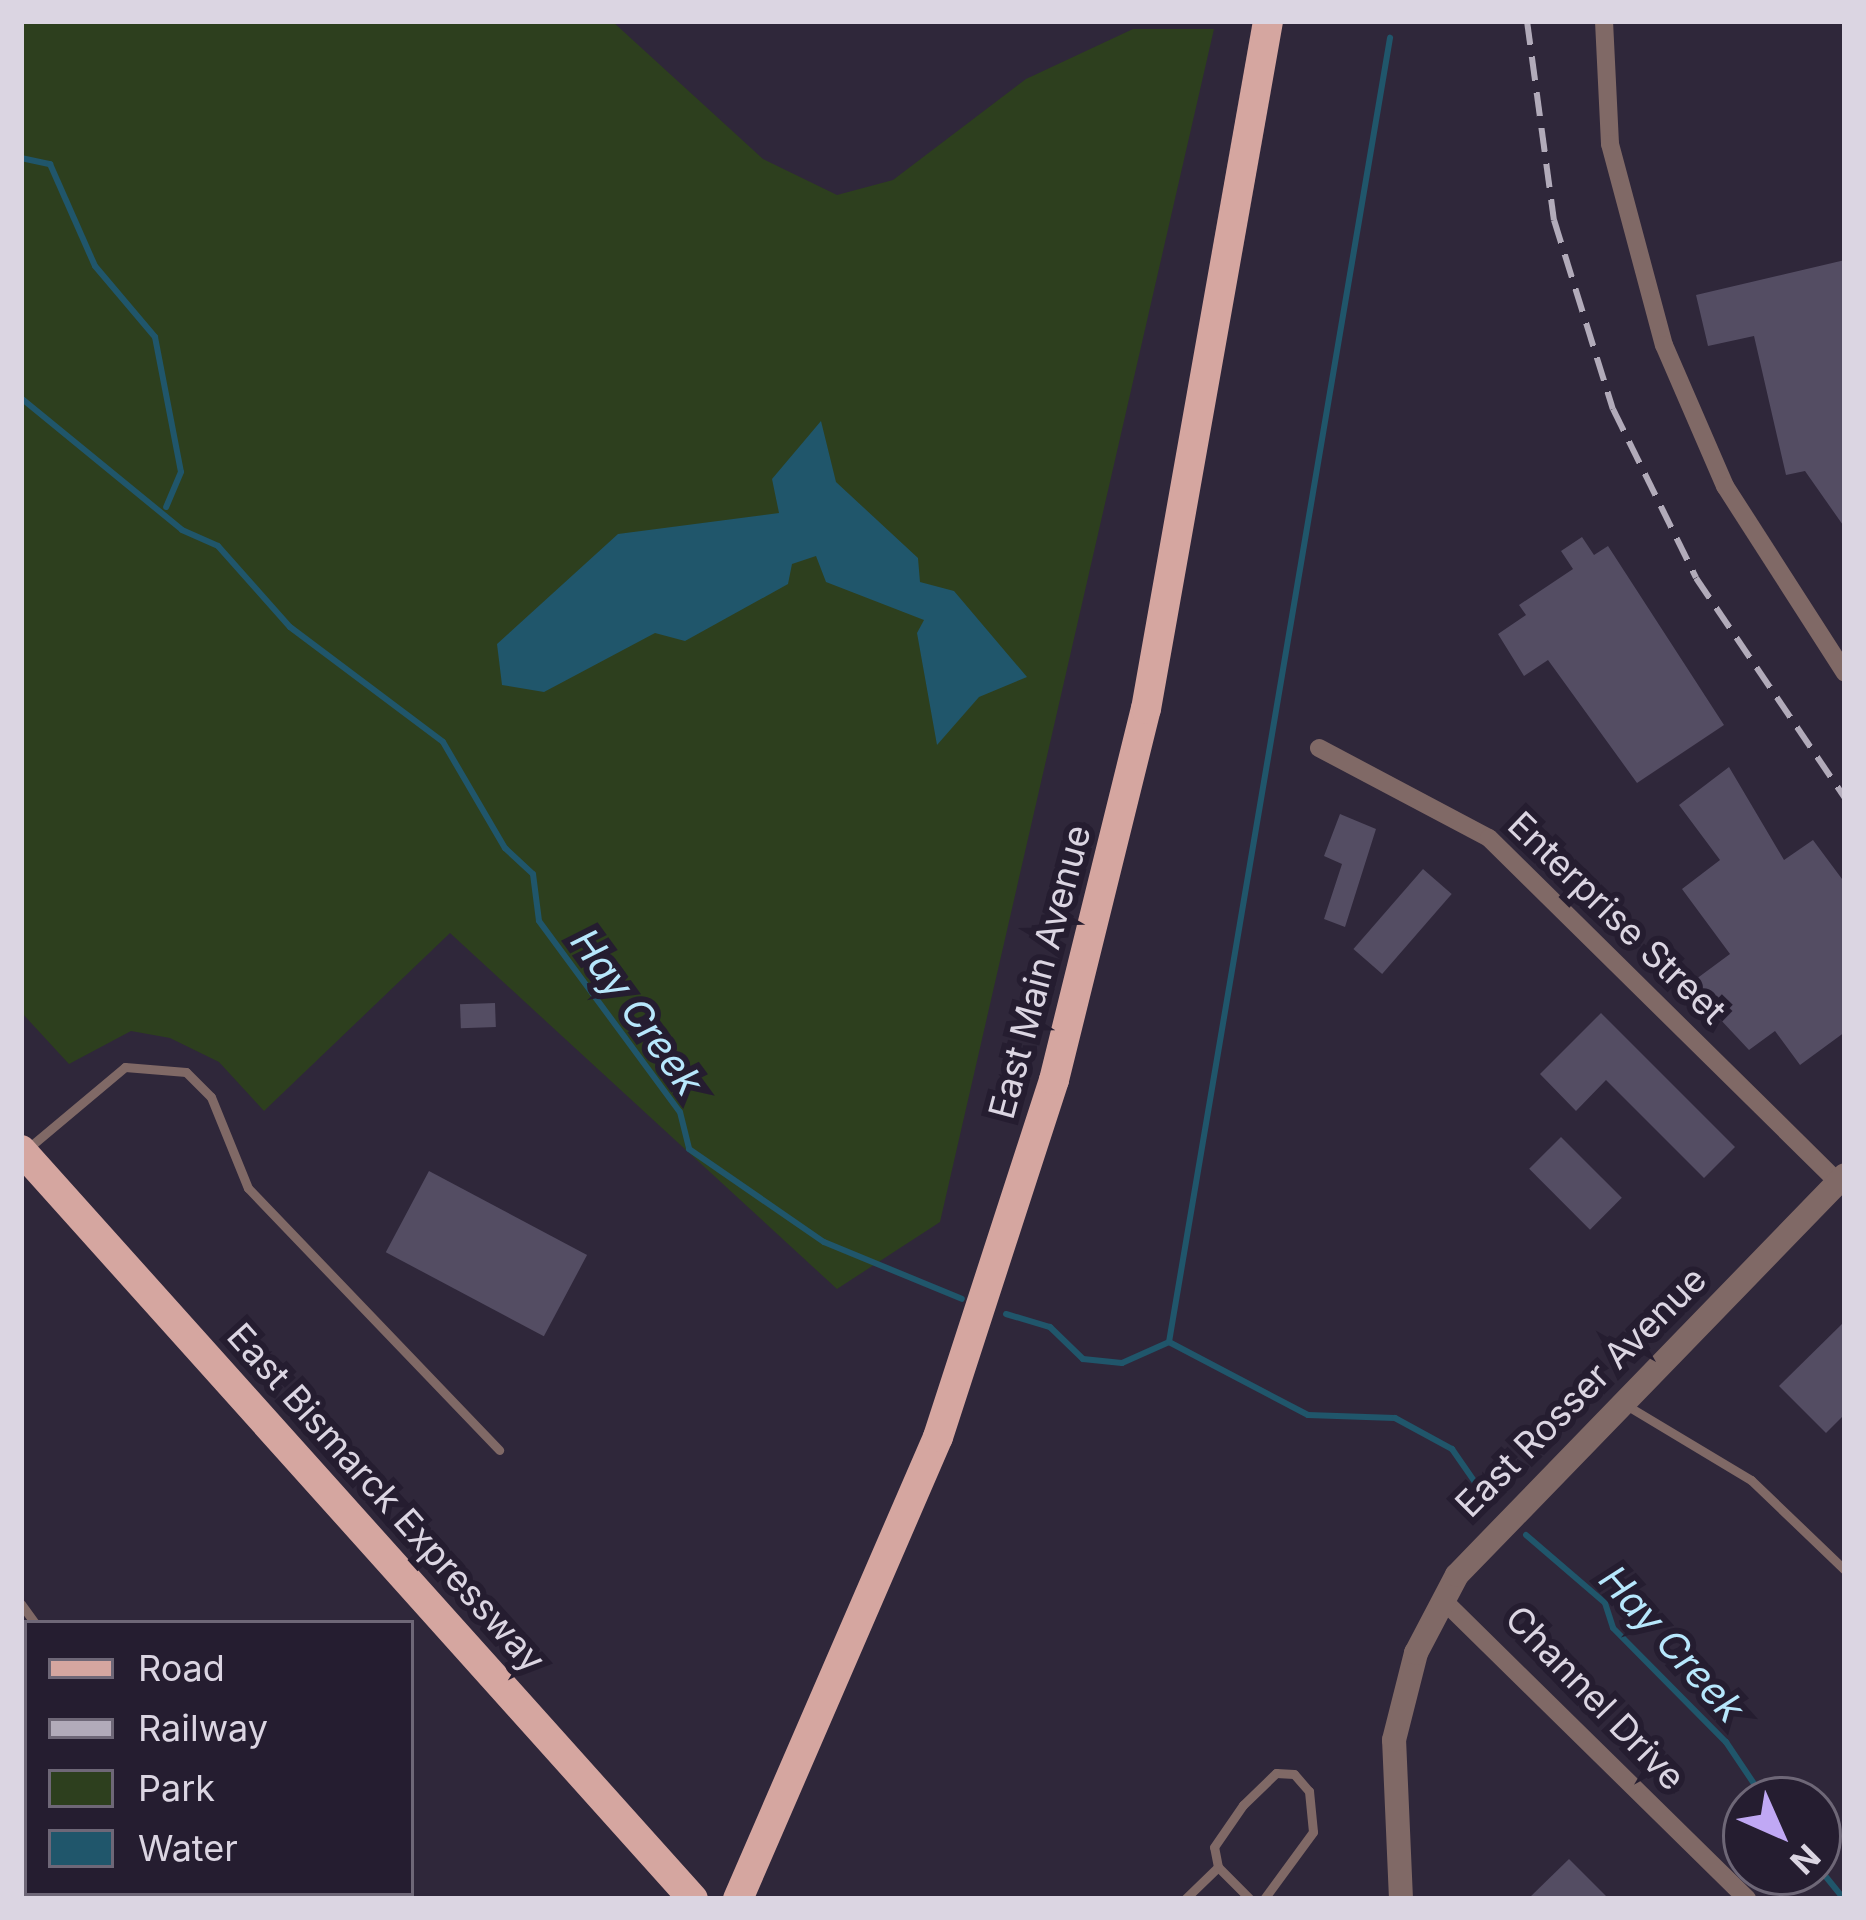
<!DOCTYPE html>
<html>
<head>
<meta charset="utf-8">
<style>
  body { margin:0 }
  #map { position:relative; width:1866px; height:1920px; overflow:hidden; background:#2f273a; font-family:Inter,sans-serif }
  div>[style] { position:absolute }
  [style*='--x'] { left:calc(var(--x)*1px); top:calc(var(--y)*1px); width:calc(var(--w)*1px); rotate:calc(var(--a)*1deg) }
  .green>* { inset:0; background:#2d3f1e }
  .water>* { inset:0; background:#20566b }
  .stream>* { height:6px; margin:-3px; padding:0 3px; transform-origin:3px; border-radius:3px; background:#20566b }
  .building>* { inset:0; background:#544d63; transform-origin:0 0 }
  .service>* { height:9px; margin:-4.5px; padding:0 4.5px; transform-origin:4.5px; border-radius:4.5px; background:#806966 }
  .minor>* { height:18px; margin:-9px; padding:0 9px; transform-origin:9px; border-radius:9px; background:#806966 }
  .tertiary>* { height:24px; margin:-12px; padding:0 12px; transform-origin:12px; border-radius:12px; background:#806966 }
  .primary>* { height:30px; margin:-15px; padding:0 15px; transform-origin:15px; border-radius:15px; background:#d5a6a0 }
  .rail>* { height:6px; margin-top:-3px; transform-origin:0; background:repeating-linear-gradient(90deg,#b2abba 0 24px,transparent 0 36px) }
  span { translate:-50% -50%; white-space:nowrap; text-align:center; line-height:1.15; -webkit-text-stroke:12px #251d30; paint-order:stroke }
  .street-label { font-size:36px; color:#dbd5e2 }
  .water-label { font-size:39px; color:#b7e7fc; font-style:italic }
  .frame { position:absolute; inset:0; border:24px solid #dbd5e2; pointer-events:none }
  .legend { position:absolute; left:24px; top:1620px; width:390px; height:276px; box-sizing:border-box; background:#251d30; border:3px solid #6e6777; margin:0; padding:15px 21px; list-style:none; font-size:36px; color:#dbd5e2 }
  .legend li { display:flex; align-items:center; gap:24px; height:60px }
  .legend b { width:60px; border:3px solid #6e6777 }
  .north { position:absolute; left:1722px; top:1776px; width:120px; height:120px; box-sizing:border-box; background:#251d30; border:3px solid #6e6777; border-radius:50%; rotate:135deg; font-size:33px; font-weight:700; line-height:48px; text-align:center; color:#dbd5e2 }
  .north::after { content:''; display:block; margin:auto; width:42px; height:54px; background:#c0a8f4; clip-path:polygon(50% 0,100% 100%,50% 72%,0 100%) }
</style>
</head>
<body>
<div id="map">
  <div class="green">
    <div style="clip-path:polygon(21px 21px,612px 21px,763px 159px,837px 195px,893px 180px,1026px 79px,1133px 29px,1214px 29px,940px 1222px,837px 1289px,450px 933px,264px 1111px,219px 1062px,170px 1038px,131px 1031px,69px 1064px,21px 1012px)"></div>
  </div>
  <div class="water">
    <div style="clip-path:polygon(821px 421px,836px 482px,918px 558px,920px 582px,954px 591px,1027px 677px,979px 697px,937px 745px,917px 633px,924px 620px,826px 582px,816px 556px,792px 564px,788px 584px,685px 641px,655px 633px,544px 692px,502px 685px,497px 644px,618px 534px,779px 513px,772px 479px)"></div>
  </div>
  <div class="stream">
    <div style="--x:21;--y:158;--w:30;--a:12"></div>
    <div style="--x:50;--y:164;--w:111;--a:66.2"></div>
    <div style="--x:95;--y:266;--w:93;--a:49.8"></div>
    <div style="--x:155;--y:337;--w:137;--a:79.1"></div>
    <div style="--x:181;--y:472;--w:38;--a:113"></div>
    <div style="--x:21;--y:398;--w:208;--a:39.3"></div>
    <div style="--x:182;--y:530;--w:39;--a:24"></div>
    <div style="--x:218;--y:546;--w:108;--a:48.4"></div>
    <div style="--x:290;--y:627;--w:191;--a:36.9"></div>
    <div style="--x:443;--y:742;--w:123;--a:59.7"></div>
    <div style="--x:505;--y:848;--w:38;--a:43"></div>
    <div style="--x:533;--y:874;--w:47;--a:82.7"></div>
    <div style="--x:539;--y:921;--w:237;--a:53.6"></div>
    <div style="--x:680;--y:1112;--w:38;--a:76"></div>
    <div style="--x:689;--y:1149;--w:164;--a:34.6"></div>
    <div style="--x:824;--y:1242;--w:149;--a:22.4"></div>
    <div style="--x:1006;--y:1314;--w:46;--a:16.5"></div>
    <div style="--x:1050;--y:1327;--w:46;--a:44.1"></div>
    <div style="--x:1083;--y:1359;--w:39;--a:6"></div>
    <div style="--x:1122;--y:1363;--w:51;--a:-24.1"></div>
    <div style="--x:1169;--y:1342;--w:157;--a:27.7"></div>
    <div style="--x:1308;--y:1415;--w:87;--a:2"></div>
    <div style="--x:1395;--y:1418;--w:65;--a:28.5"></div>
    <div style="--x:1452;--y:1449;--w:47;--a:55.3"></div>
    <div style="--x:1169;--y:1342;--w:1323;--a:-80.38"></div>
    <div style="--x:1526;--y:1535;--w:104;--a:40.7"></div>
    <div style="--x:1605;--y:1603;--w:26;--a:72"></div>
    <div style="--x:1613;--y:1628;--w:161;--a:45.3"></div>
    <div style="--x:1726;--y:1742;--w:70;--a:56.1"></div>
    <div style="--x:1818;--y:1867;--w:41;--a:50.9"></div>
  </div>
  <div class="building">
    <div style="clip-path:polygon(1845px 260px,1845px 528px,1805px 471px,1786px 475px,1754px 336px,1708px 346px,1696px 295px)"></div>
    <div style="clip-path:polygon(1582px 537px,1594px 555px,1608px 546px,1724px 725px,1637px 783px,1548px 660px,1524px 676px,1498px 634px,1526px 615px,1519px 605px,1573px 569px,1561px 551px)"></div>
    <div style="clip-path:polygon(1729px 767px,1784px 860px,1813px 840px,1845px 883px,1845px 1032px,1800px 1065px,1775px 1031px,1749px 1050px,1688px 985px,1730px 954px,1682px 889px,1720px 860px,1679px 805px)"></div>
    <div style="clip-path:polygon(1340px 814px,1376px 829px,1345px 927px,1324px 919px,1342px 864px,1324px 856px)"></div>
    <div style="left:1423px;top:869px;width:38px;height:106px;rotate:41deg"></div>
    <div style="left:495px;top:1003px;width:24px;height:35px;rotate:88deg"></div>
    <div style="clip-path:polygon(1601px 1013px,1735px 1147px,1704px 1178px,1606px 1080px,1576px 1111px,1540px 1074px)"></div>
    <div style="left:1561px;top:1137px;width:86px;height:45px;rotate:45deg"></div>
    <div style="left:429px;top:1171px;width:179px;height:92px;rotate:28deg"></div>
    <div style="clip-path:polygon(1845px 1321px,1845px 1414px,1826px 1433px,1779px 1386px)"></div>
    <div style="clip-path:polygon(1569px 1859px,1609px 1899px,1528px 1899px)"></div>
  </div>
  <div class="service">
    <div style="--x:26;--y:1150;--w:129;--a:-40"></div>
    <div style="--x:125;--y:1067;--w:61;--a:4.7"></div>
    <div style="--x:186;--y:1072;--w:35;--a:45"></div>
    <div style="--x:211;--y:1097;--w:98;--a:67.9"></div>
    <div style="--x:248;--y:1188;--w:363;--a:46.2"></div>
    <div style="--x:1626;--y:1405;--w:146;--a:31"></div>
    <div style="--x:1751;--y:1480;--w:130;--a:43.8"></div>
    <div style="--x:21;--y:1604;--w:24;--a:54"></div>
    <div style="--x:1218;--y:1867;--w:20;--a:-101"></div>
    <div style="--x:1214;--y:1847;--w:51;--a:-55.4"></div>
    <div style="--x:1243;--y:1805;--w:46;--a:-44.1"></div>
    <div style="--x:1276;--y:1773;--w:18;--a:3"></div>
    <div style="--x:1294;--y:1774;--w:23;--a:49"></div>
    <div style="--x:1309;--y:1791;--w:41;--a:84.4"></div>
    <div style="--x:1313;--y:1832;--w:83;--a:126.2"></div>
    <div style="--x:146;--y:1893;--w:6;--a:81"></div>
    <div style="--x:1185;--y:1899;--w:46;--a:-44.1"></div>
    <div style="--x:1218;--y:1867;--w:45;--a:45"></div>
  </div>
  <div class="minor">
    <div style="--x:1604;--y:21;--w:123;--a:87.2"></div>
    <div style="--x:1610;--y:144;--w:208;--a:75"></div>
    <div style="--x:1664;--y:345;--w:154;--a:66.6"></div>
    <div style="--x:1725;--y:486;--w:222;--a:57.3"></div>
    <div style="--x:1319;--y:748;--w:192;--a:27.9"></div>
    <div style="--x:1489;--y:838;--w:490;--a:44.6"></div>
    <div style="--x:1442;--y:1599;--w:428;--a:44.5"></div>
  </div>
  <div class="tertiary">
    <div style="--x:1401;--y:1899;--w:159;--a:-92.5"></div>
    <div style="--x:1394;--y:1740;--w:90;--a:-75.8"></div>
    <div style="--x:1416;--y:1653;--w:88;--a:-62.3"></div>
    <div style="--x:1457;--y:1575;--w:557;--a:-45.87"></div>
  </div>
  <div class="primary">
    <div style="--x:21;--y:1150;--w:1006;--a:48.1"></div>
    <div style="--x:738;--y:1899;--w:503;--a:-66.59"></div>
    <div style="--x:938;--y:1437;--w:375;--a:-72"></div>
    <div style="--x:1054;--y:1080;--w:382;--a:-76.1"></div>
    <div style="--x:1146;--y:709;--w:699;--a:-79.94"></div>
  </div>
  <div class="rail">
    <div style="--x:1527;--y:21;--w:201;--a:82.3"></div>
    <div style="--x:1554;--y:220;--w:198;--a:72.7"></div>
    <div style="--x:1613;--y:409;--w:188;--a:63.8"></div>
    <div style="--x:1696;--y:578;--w:266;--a:55.9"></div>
  </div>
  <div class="street-label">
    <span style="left:1617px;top:918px;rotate:44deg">Enterprise Street</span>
    <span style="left:1040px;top:972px;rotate:-75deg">East Main Avenue</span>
    <span style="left:1581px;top:1392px;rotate:-45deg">East Rosser Avenue</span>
    <span style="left:386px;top:1498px;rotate:48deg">East Bismarck Expressway</span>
    <span style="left:1595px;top:1698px;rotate:46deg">Channel Drive</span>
  </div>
  <div class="water-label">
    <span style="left:637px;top:1012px;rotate:54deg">Hay Creek</span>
    <span style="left:1672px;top:1644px;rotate:48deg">Hay Creek</span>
  </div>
  <div class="frame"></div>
  <ul class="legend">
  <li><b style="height:15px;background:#d5a6a0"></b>Road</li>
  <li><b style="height:15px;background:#b2abba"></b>Railway</li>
  <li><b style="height:33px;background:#2d3f1e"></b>Park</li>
  <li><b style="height:33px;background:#20566b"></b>Water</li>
  </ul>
  <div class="north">N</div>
</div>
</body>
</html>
